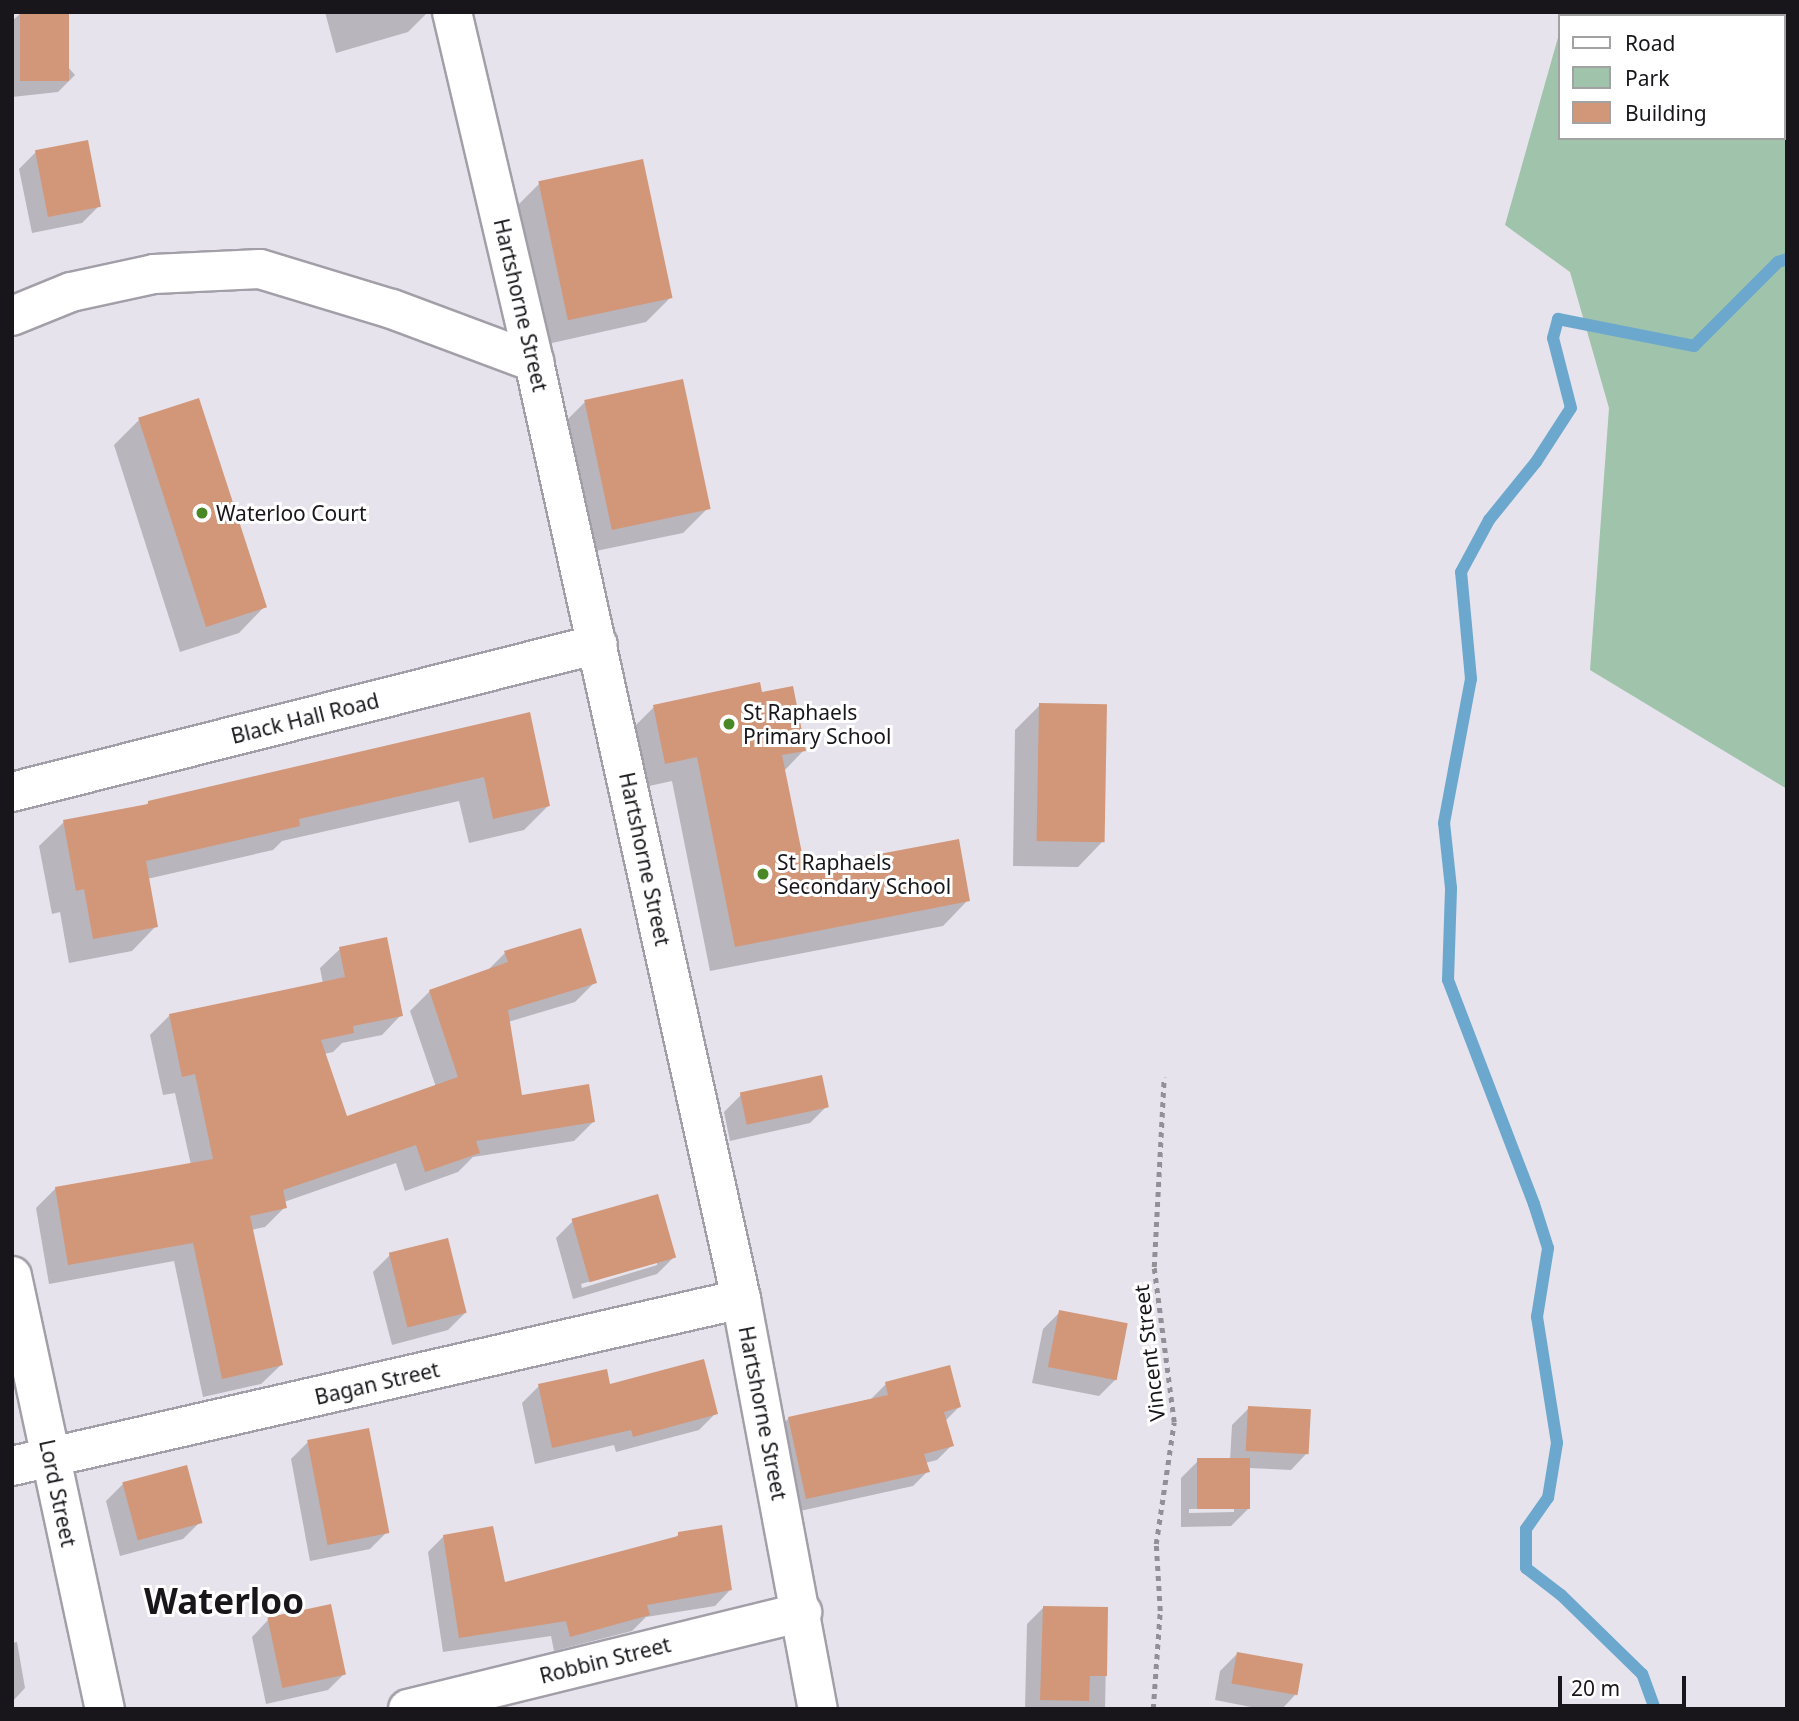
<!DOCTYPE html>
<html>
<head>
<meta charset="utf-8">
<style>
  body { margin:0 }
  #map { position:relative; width:1799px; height:1721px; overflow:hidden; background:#e6e3ec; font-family:"Noto Sans",sans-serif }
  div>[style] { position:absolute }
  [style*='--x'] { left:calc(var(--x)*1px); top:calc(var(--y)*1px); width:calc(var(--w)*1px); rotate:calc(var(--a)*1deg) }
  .green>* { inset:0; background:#a0c4ab }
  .shadow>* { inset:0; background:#0003 }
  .stream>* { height:12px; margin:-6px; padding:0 6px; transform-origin:6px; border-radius:6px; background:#6ca8ce }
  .building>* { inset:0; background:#d29779; transform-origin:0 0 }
  .path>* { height:4.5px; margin-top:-2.25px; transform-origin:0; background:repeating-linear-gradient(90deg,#928f96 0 5px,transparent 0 10px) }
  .roads { filter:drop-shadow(2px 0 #a29fa8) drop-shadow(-2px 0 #a29fa8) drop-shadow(0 2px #a29fa8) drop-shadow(0 -2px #a29fa8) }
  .street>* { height:38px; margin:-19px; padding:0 19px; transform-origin:19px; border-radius:19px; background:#fff }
  .dots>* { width:19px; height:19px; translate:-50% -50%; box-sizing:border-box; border:4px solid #fff; border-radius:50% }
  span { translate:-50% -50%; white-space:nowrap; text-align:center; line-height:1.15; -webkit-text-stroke:6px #fff; paint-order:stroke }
  .street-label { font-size:21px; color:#18161a }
  .poi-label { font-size:21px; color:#18161a }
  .left { translate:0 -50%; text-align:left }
  .town-label { font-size:35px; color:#18161a; font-weight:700 }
  .frame { position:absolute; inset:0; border:14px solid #18161a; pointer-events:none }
  .legend { position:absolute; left:1558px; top:14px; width:228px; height:126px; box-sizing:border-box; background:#fff; border:2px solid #a3a2a3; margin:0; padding:9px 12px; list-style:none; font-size:21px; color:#18161a }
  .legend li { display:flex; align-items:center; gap:14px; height:35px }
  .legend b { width:35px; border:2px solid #a3a2a3 }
  .scale { position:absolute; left:1558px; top:1676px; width:128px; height:32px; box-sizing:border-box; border:4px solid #18161a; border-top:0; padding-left:9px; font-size:21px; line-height:24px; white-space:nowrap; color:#18161a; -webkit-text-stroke:5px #fff; paint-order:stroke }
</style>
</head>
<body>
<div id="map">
  <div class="green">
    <div style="clip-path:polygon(1565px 12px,1787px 12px,1787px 789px,1590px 670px,1609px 408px,1570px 272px,1505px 225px,1559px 34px,1559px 138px,1783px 138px,1783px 16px,1564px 16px)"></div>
  </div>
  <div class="shadow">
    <div style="clip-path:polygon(325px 12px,428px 12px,408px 32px,336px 53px)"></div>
    <div style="clip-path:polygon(21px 13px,75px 75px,58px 92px,12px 97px,12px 21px)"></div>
    <div style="clip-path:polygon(36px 152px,99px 206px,82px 223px,32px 233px,19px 169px)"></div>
    <div style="clip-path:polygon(539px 184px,671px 297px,646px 322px,543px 345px,514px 209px)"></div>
    <div style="clip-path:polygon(585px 402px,708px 508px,683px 533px,586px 553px,560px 427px)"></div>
    <div style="clip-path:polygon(139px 420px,264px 607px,239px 633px,180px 652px,114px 445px)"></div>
    <div style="clip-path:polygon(761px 694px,804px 750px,784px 771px,803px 870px,968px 900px,943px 926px,710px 971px,672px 781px,640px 788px,629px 732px,654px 707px)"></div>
    <div style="clip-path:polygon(1040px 705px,1103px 841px,1078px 867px,1013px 866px,1015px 730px)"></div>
    <div style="clip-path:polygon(528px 714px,548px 806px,524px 830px,469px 843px,459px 801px,282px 841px,273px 850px,147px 879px,156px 926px,132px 951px,69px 963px,60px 912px,52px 914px,39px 846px,64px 822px,145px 806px,149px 802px)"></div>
    <div style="clip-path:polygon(340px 949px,401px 1015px,382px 1035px,342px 1043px,333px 1052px,324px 1054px,346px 1118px,436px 1087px,410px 1011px,430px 991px,487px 971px,505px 953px,595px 982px,575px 1002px,508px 1022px,521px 1097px,593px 1122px,574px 1141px,473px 1157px,458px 1172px,405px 1191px,396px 1163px,284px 1202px,285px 1207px,265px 1227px,251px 1230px,281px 1365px,261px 1384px,203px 1397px,174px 1261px,49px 1284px,36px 1208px,56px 1188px,191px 1165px,175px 1093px,163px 1095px,150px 1035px,170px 1015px,323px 984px,320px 968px)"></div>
    <div style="clip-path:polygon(741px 1095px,827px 1106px,810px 1123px,730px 1141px,724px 1112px)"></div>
    <div style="clip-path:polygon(evenodd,573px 1221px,674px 1257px,657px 1274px,573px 1299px,556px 1238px,573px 1221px,657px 1262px,657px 1265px,582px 1288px,581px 1284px,657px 1262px)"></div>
    <div style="clip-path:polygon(390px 1255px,465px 1313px,448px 1330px,392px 1345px,373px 1272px)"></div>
    <div style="clip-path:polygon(1060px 1312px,1116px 1379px,1099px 1396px,1032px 1383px,1043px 1329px)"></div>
    <div style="clip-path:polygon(886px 1384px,959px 1407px,945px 1421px,952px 1445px,937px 1460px,925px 1463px,928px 1471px,913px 1486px,791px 1513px,774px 1433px,789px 1418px,871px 1399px)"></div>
    <div style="clip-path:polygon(539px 1386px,609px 1386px,716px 1413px,699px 1430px,616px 1452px,614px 1445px,535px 1464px,522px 1403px)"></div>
    <div style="clip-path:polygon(evenodd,1249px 1408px,1307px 1453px,1291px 1470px,1248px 1468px,1248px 1509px,1231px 1526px,1181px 1527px,1181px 1478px,1198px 1461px,1230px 1461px,1232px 1425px,1249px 1408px,1234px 1508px,1234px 1512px,1189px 1513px,1189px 1509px,1234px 1508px)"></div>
    <div style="clip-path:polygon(308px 1442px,387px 1532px,370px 1549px,310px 1561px,291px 1459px)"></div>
    <div style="clip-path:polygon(123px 1484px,200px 1522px,183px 1539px,120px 1556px,106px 1501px)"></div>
    <div style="clip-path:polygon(679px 1534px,730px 1590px,715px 1606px,646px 1617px,632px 1631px,554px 1651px,551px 1636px,443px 1652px,428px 1552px,444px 1536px,504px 1584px,674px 1539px)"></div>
    <div style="clip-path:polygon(330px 1606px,345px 1673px,328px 1690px,266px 1704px,252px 1637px,268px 1620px)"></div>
    <div style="clip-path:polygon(1043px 1608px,1107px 1609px,1105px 1709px,1025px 1709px,1027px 1624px)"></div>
    <div style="clip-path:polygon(17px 1642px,25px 1688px,12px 1702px,12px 1643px)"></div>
    <div style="clip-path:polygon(1237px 1654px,1295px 1695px,1282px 1709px,1261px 1709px,1215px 1700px,1220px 1671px)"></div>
  </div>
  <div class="stream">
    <div style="--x:1655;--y:1709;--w:37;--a:-110"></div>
    <div style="--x:1642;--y:1674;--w:113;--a:-135.7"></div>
    <div style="--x:1561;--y:1595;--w:44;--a:-142.4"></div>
    <div style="--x:1526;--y:1568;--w:39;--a:-90"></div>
    <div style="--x:1526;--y:1529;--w:38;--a:-55"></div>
    <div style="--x:1548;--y:1498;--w:56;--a:-80.7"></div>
    <div style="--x:1557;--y:1443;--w:128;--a:-99"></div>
    <div style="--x:1537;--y:1317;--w:70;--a:-80.9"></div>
    <div style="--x:1548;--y:1248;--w:46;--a:-107.7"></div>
    <div style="--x:1534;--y:1204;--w:240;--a:-111"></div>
    <div style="--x:1448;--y:980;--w:92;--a:-88.1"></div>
    <div style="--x:1451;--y:888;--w:65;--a:-96.1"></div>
    <div style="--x:1444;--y:823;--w:147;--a:-79.4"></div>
    <div style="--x:1471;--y:679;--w:107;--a:-95.3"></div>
    <div style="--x:1461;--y:572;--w:59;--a:-61.7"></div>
    <div style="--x:1489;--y:520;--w:75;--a:-51"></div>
    <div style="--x:1536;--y:462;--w:64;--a:-57.1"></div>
    <div style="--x:1571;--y:408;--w:72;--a:-104.4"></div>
    <div style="--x:1553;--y:338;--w:20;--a:-75"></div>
    <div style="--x:1558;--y:319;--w:139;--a:11.2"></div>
    <div style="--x:1694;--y:346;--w:119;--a:-45"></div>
    <div style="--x:1778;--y:262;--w:9;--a:-18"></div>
  </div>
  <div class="building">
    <div style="left:20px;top:12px;width:49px;height:69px"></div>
    <div style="left:88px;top:140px;width:68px;height:54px;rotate:79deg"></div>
    <div style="left:643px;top:159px;width:142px;height:107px;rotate:78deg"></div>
    <div style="left:683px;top:379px;width:133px;height:101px;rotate:78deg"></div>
    <div style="left:199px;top:398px;width:220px;height:64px;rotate:72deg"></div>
    <div style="clip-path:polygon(760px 682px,762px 692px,793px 686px,806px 751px,782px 755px,805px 868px,959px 839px,970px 901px,735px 947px,697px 757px,665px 764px,653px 705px)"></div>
    <div style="left:1039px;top:703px;width:68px;height:138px;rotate:1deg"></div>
    <div style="clip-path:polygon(530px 712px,550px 806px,493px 819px,484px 777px,299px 819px,300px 826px,146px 861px,158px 927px,93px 939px,84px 889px,76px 891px,63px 820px,148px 804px,148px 801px)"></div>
    <div style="clip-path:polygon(581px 928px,597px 983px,508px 1010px,522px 1095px,589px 1084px,595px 1122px,476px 1141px,480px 1153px,425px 1172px,416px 1145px,283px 1190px,287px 1208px,250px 1216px,283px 1365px,222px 1379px,193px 1243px,68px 1265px,55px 1187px,213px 1159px,195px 1074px,182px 1077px,169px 1014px,345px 977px,339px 947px,387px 937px,403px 1016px,353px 1026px,354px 1033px,321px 1040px,347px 1116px,458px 1077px,429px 990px,508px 962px,504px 951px)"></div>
    <div style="left:822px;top:1075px;width:33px;height:84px;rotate:78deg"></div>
    <div style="left:658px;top:1194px;width:66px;height:90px;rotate:74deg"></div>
    <div style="left:448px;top:1238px;width:77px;height:61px;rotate:76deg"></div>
    <div style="left:1059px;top:1310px;width:70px;height:58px;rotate:11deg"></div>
    <div style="clip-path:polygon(704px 1359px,718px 1414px,633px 1437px,631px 1430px,552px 1448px,538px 1384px,607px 1369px,610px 1384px)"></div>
    <div style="clip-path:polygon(950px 1365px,961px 1407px,944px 1412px,954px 1446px,924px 1454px,930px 1472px,806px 1499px,788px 1417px,888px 1395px,885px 1382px)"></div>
    <div style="left:1248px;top:1406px;width:63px;height:45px;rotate:3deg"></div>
    <div style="left:369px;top:1428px;width:107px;height:63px;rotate:79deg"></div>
    <div style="left:1250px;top:1458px;width:51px;height:53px;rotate:90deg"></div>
    <div style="left:187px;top:1465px;width:60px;height:67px;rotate:75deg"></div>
    <div style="clip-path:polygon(722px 1525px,732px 1590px,647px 1605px,650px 1615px,570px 1637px,566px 1621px,459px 1638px,443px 1535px,493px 1526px,505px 1582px,678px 1536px,678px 1532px)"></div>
    <div style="left:331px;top:1604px;width:72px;height:65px;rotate:78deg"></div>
    <div style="clip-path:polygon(1043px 1606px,1108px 1607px,1107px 1676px,1090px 1676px,1089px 1701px,1040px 1700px)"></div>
    <div style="left:1237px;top:1652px;width:67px;height:32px;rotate:10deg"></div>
  </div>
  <div class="path">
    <div style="--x:1153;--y:1709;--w:98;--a:-85.9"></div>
    <div style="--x:1160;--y:1611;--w:67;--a:-93.4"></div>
    <div style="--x:1156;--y:1544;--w:123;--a:-81.6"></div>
    <div style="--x:1174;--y:1422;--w:156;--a:-97.4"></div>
    <div style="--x:1154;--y:1267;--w:190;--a:-87"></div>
  </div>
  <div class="roads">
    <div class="street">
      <div style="--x:452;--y:12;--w:359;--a:76.8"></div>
      <div style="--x:534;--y:362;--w:960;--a:77.54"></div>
      <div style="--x:741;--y:1299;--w:417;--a:79.4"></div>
      <div style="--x:12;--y:316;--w:64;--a:-22.1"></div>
      <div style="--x:71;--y:292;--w:85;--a:-12.2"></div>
      <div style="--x:154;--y:274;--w:106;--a:-2.7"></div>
      <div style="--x:260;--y:269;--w:138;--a:16.9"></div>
      <div style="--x:392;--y:309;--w:152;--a:20.5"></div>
      <div style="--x:12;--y:792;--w:604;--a:-14.17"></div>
      <div style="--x:12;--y:1276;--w:443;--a:77.9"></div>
      <div style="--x:12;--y:1466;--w:748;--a:-12.9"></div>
      <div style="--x:408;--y:1709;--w:406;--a:-13.8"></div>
    </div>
  </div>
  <div class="dots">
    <div style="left:202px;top:513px;background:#4a8725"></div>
    <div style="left:729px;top:724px;background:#4a8725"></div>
    <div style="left:763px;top:874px;background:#4a8725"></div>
  </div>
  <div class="street-label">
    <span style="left:521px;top:305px;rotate:77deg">Hartshorne Street</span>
    <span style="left:305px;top:718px;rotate:-14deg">Black Hall Road</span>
    <span style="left:645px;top:859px;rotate:78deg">Hartshorne Street</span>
    <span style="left:1149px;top:1353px;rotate:-97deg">Vincent Street</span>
    <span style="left:377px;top:1383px;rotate:-13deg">Bagan Street</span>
    <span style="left:763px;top:1413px;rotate:79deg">Hartshorne Street</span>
    <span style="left:58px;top:1493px;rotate:78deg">Lord Street</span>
    <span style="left:605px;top:1660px;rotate:-14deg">Robbin Street</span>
  </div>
  <div class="poi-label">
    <span class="left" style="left:216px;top:513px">Waterloo Court</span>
    <span class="left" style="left:743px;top:724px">St Raphaels<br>Primary School</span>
    <span class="left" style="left:777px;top:874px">St Raphaels<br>Secondary School</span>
  </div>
  <div class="town-label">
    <span style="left:224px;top:1601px">Waterloo</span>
  </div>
  <div class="frame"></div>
  <ul class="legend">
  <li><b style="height:9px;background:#fff"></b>Road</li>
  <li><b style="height:19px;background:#a0c4ab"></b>Park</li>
  <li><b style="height:19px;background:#d29779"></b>Building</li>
  </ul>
  <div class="scale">20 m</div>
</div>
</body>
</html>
